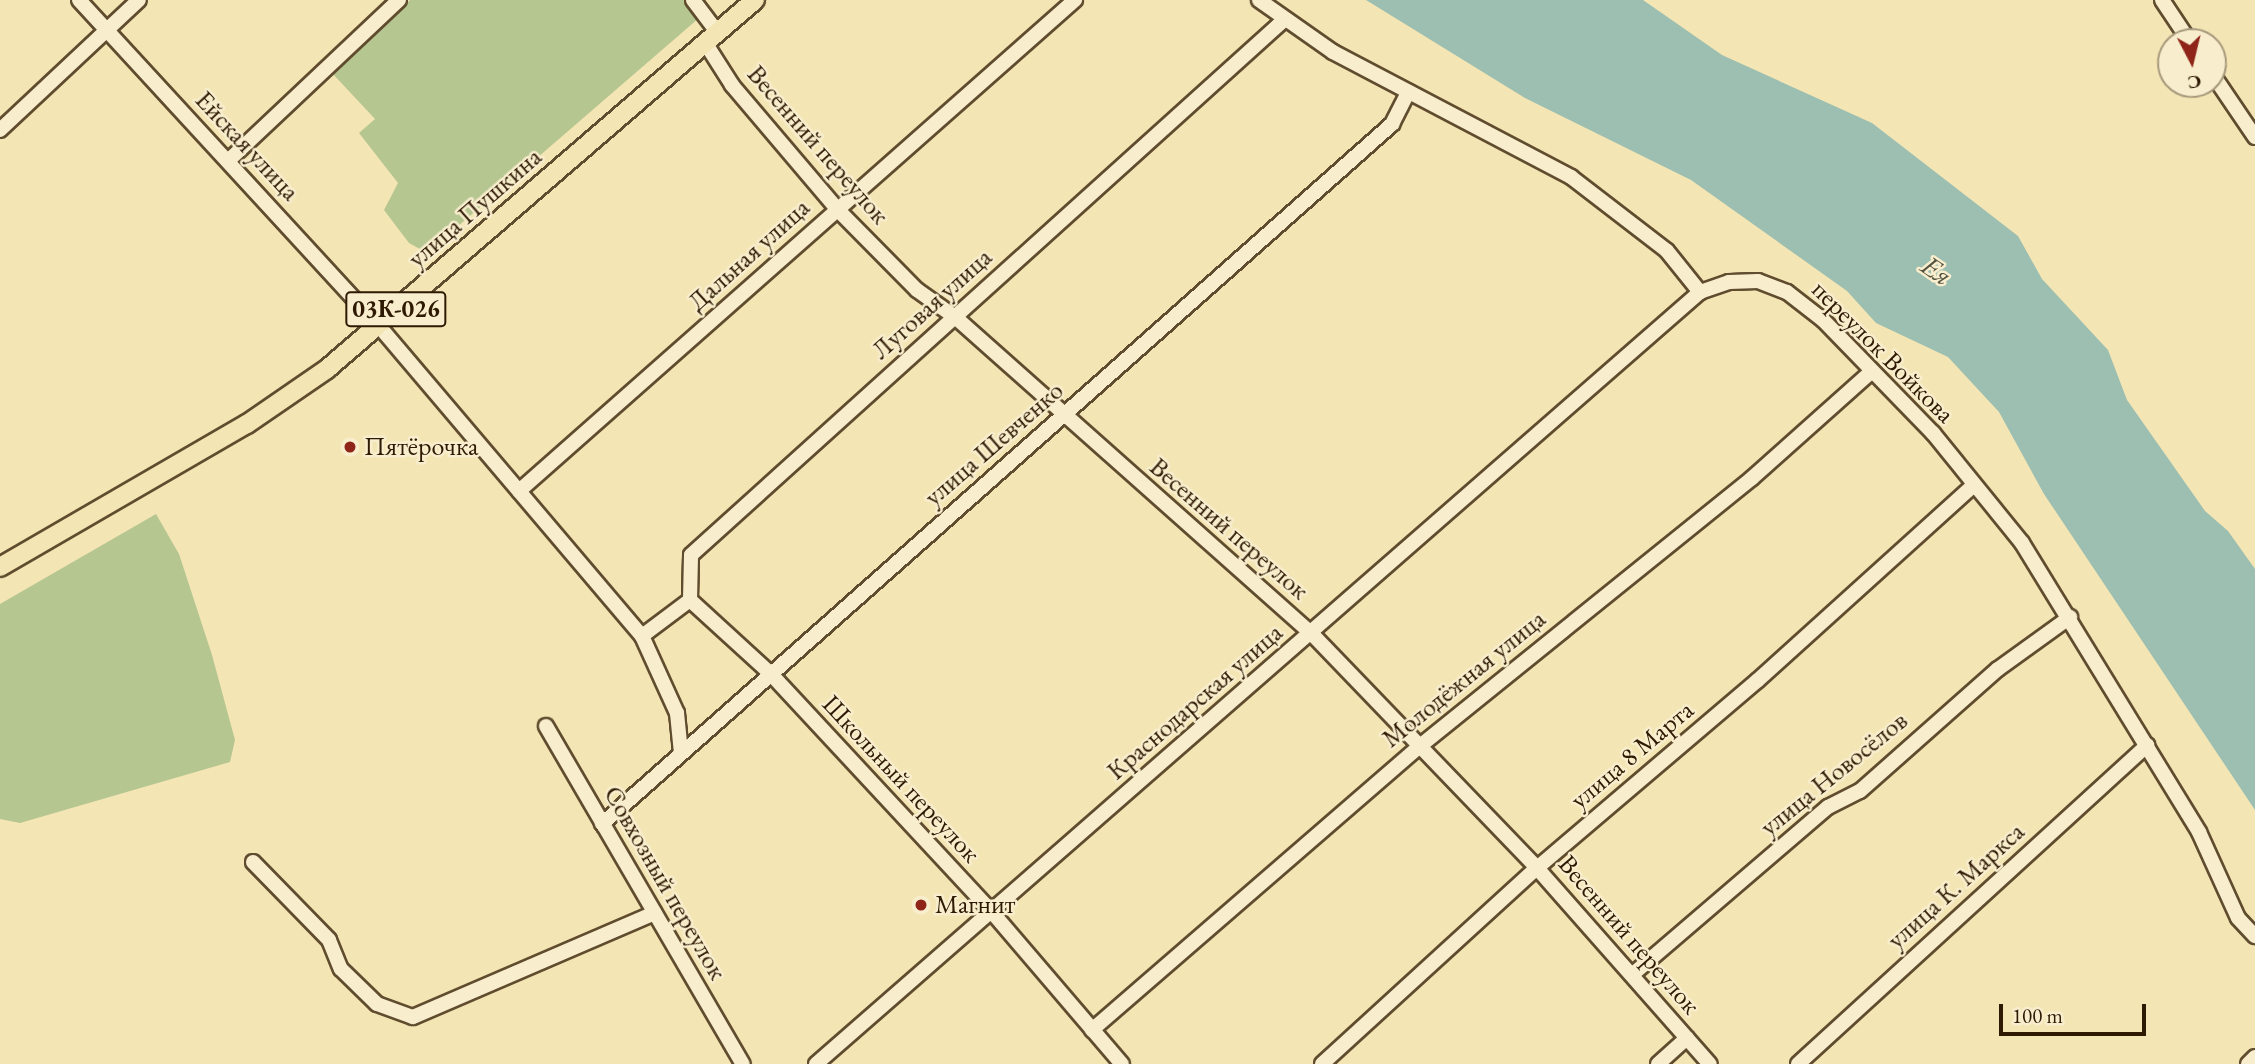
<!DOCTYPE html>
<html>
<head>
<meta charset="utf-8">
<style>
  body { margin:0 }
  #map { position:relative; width:2255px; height:1064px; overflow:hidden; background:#f4e5b4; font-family:"EB Garamond",serif }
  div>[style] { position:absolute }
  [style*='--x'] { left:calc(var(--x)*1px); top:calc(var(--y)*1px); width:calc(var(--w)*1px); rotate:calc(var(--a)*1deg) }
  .green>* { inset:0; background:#b6c691 }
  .water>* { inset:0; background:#9cbfb1 }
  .roads { filter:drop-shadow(2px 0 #604c2e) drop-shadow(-2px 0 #604c2e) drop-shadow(0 2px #604c2e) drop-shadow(0 -2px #604c2e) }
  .minor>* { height:14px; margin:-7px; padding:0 7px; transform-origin:7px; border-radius:7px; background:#f8eece }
  .major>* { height:18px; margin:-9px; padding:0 9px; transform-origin:9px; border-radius:9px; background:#f4e5b4 }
  .dots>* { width:19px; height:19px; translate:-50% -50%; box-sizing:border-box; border:4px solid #f8eece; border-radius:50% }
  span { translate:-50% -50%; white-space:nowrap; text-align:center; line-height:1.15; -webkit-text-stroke:5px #f8eece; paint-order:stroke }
  .shield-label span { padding:2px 5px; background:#f8eece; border:2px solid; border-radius:5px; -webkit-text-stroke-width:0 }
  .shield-label { font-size:24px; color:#2e1902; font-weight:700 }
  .street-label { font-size:26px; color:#2e1902 }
  .poi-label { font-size:26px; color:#2e1902 }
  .left { translate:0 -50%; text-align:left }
  .water-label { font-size:28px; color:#54533f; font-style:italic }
  .north { position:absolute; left:2157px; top:28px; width:70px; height:70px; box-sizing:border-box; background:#f8eece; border:2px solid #a7997c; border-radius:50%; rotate:173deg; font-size:19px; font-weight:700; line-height:28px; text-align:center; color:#2e1902 }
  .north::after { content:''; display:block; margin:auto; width:24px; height:32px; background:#8f2418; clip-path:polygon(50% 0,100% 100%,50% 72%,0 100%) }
  .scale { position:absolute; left:1999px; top:1004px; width:147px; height:32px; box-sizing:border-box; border:4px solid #2e1902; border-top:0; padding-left:9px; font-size:21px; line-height:24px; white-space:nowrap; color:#2e1902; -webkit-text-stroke:5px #f8eece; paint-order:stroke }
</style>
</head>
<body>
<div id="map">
  <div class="green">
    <div style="clip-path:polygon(410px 0,686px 0,699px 18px,427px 253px,409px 243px,384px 210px,398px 183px,359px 133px,375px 119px,332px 73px)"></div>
    <div style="clip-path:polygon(156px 514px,179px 554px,212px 655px,235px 740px,230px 762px,20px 823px,0 819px,0 604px)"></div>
  </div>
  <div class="water">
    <div style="clip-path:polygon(1366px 0,1643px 0,1722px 55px,1872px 123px,2018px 236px,2042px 279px,2108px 350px,2127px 400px,2205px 511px,2228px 531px,2255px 569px,2255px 810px,2044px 494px,1999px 412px,1948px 357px,1876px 323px,1847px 291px,1691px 180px,1525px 98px)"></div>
  </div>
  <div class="roads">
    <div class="minor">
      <div style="--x:79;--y:0;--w:443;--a:47.4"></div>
      <div style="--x:379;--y:326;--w:407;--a:49.7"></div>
      <div style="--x:642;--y:636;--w:85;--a:65.6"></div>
      <div style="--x:677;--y:713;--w:40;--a:84.3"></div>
      <div style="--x:693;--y:0;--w:41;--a:52.9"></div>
      <div style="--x:1259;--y:0;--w:90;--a:35.1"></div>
      <div style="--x:1333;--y:52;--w:269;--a:27.7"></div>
      <div style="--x:1571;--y:177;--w:121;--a:37.6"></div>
      <div style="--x:1667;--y:251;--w:53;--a:51.2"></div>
      <div style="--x:1700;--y:292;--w:31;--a:-19"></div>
      <div style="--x:1729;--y:282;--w:29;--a:-2"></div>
      <div style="--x:1758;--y:281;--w:31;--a:21"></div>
      <div style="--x:1787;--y:292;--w:46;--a:37.9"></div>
      <div style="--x:1823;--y:320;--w:158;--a:45.8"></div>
      <div style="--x:1933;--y:433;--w:141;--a:51"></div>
      <div style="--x:2022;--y:543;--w:339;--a:58.5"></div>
      <div style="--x:2199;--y:832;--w:94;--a:65.6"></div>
      <div style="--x:2238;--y:918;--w:25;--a:47"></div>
      <div style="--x:2162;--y:0;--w:50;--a:56.3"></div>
      <div style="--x:706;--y:44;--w:49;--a:57.6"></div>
      <div style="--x:732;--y:85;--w:162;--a:49.7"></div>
      <div style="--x:837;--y:209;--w:114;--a:45.4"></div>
      <div style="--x:917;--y:290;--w:47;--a:35.4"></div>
      <div style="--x:955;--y:317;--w:476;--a:41.6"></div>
      <div style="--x:1311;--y:633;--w:326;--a:46.1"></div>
      <div style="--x:1537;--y:868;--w:261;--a:48.6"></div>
      <div style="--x:2213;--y:75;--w:75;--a:55.9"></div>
      <div style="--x:0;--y:130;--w:190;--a:-43.1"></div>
      <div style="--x:228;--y:161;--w:235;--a:-43.3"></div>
      <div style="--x:519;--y:491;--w:742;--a:-41.45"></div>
      <div style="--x:690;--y:600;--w:108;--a:42.4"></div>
      <div style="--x:770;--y:673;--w:326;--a:47.1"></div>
      <div style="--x:992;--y:912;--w:200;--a:49.5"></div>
      <div style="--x:642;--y:636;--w:60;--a:-36.9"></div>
      <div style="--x:690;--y:600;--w:45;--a:-88.7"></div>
      <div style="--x:691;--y:555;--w:799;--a:-42.06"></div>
      <div style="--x:546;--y:726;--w:391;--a:59.8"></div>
      <div style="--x:602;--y:824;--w:1056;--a:-41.54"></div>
      <div style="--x:1392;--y:124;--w:36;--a:-63"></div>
      <div style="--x:253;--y:862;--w:109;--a:45.7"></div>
      <div style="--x:329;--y:940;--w:31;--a:68"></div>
      <div style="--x:341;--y:969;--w:50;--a:44.2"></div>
      <div style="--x:377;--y:1004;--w:38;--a:20"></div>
      <div style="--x:413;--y:1017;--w:263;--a:-23.3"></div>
      <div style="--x:1633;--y:974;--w:257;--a:-40.6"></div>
      <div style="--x:1828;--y:807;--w:36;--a:-27"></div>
      <div style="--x:1860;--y:791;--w:184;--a:-41.5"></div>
      <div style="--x:1998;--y:669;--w:89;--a:-35.8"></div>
      <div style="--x:1092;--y:1030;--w:434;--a:-40.9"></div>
      <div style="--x:1420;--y:746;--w:427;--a:-38.9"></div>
      <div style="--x:1752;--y:478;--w:159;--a:-41.7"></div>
      <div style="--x:816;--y:1064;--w:1174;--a:-41.13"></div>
      <div style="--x:1322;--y:1064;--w:291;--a:-42.4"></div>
      <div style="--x:1537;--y:868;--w:290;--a:-40.4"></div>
      <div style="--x:1758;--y:680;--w:291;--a:-42.1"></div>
      <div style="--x:1658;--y:1064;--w:39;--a:-42"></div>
      <div style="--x:1798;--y:1064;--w:473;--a:-42.4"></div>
      <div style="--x:2248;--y:1064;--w:10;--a:-45"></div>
    </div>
    <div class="major">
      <div style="--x:0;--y:567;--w:285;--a:-30.1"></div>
      <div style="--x:247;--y:424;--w:97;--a:-34.5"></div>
      <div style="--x:327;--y:369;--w:565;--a:-40.77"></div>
    </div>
  </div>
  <div class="dots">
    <div style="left:350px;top:447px;background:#8f2418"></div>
    <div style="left:921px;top:905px;background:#8f2418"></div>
  </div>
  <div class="shield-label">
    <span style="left:396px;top:309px">03К-026</span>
  </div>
  <div class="street-label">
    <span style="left:818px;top:145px;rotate:49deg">Весенний переулок</span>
    <span style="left:247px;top:146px;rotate:47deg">Ейская улица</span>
    <span style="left:475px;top:208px;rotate:-41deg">улица Пушкина</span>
    <span style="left:749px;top:255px;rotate:-42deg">Дальная улица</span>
    <span style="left:932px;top:304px;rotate:-42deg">Луговая улица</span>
    <span style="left:1883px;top:352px;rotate:45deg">переулок Войкова</span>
    <span style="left:994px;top:444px;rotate:-41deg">улица Шевченко</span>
    <span style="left:1229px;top:529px;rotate:41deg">Весенний переулок</span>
    <span style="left:1464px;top:679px;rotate:-39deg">Молодёжная улица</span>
    <span style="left:1195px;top:702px;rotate:-41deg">Краснодарская улица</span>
    <span style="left:1632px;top:755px;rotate:-40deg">улица 8 Марта</span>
    <span style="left:1834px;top:774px;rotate:-39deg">улица Новосёлов</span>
    <span style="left:901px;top:779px;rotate:47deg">Школьный переулок</span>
    <span style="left:665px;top:883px;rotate:60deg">Совхозный переулок</span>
    <span style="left:1956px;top:886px;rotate:-42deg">улица К. Маркса</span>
    <span style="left:1629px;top:935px;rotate:49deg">Весенний переулок</span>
  </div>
  <div class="poi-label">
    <span class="left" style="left:364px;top:447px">Пятёрочка</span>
    <span class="left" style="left:935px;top:905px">Магнит</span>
  </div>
  <div class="water-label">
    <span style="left:1937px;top:270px;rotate:34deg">Ея</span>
  </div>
  <div class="north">С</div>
  <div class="scale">100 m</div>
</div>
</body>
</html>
